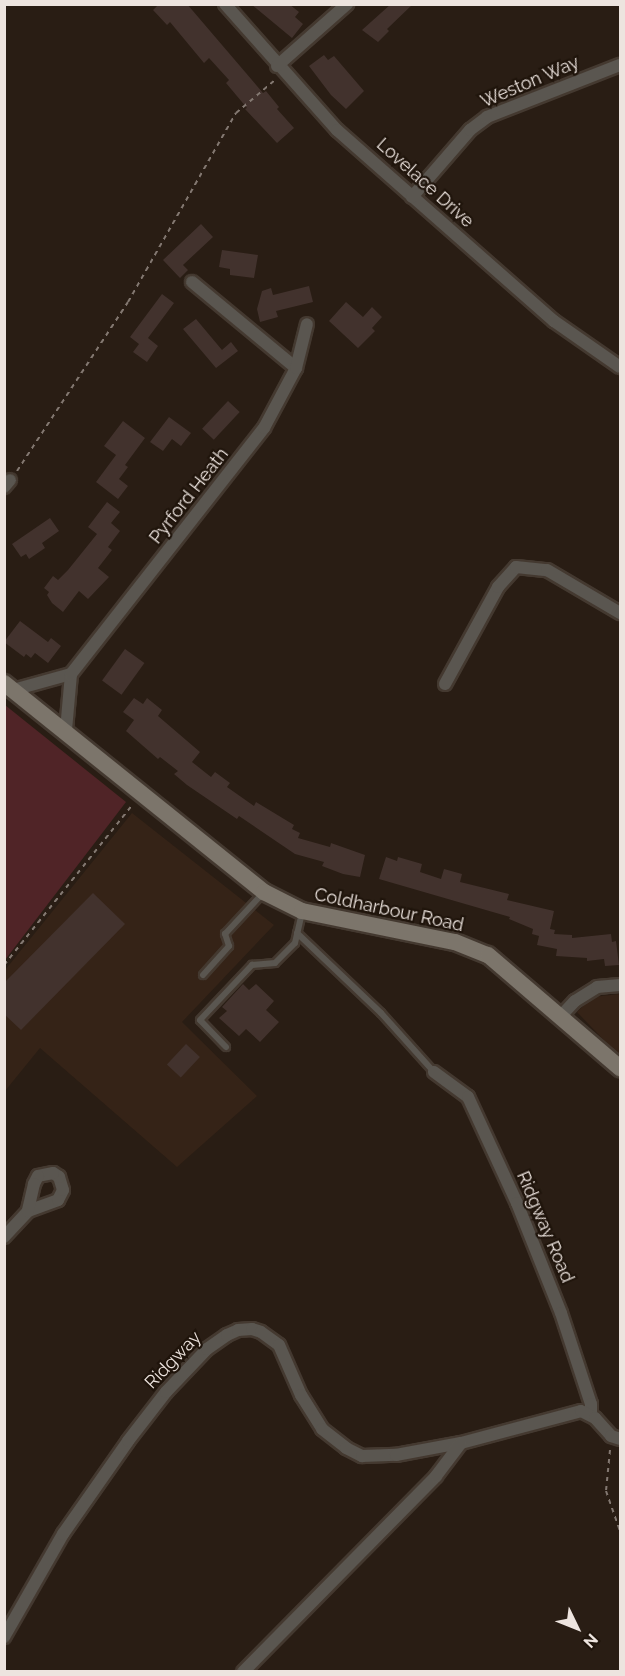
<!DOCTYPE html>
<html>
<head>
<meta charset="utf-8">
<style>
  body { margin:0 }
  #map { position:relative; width:625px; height:1676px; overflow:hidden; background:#291d14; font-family:Raleway,sans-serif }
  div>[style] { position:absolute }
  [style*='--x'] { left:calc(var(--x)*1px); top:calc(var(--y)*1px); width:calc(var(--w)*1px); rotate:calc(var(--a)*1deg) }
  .built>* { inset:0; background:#352317 }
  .green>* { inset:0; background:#502427 }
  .building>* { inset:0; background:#42322d; transform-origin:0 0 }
  .path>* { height:2px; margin-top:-1px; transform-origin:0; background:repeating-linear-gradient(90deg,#837871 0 4.5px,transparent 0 9px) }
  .roads { filter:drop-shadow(2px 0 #443930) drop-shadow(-2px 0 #443930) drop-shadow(0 2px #443930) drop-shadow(0 -2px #443930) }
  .service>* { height:6px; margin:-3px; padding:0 3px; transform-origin:3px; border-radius:3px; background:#5a5650 }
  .minor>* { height:12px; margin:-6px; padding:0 6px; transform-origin:6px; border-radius:6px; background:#5a5650 }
  .secondary>* { height:16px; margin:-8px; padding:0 8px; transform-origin:8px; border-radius:8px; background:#7c756b }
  span { translate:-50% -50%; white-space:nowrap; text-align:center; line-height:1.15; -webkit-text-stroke:4.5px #1f140b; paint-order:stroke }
  .street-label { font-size:18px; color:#ede4df }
  .frame { position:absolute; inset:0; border:6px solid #ede4df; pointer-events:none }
  .north { position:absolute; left:547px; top:1598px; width:60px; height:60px; -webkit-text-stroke:4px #1f140b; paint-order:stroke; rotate:133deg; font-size:16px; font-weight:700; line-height:24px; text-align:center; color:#ede4df }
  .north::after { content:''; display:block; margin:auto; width:21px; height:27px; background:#ede4df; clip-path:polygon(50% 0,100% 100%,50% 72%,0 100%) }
</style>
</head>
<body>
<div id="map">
  <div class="built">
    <div style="clip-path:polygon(132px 813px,274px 925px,182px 1022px,257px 1096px,177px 1167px,40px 1048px,5px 1091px,5px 970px)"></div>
    <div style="clip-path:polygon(620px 994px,620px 1057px,577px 1012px,592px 997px)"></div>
  </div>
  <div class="green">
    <div style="clip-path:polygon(5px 705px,126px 802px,5px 960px)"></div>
  </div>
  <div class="building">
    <div style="clip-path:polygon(159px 4px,187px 4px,263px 93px,266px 91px,279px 107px,277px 109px,294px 128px,277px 143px,245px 109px,247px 108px,226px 83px,229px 80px,209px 58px,204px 63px,170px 22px,167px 25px,153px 10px)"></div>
    <div style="clip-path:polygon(251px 4px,289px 4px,299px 12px,295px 17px,303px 24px,292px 38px)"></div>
    <div style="clip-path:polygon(391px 4px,413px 4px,387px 29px,389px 31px,378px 42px,362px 30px)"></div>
    <div style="clip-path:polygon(324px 55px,328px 60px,334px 56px,364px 91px,346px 109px,331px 95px,309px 66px)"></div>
    <div style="clip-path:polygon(201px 224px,213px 237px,183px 265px,188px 270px,180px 278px,163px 260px)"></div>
    <div style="clip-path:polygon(222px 250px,258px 255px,254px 278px,230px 275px,230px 269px,219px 267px)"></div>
    <div style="clip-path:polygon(309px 286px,313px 302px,276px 311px,278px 317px,260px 322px,257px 309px,262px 291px,271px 288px,273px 295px)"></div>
    <div style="clip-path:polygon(162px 294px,174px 303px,148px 338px,158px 346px,147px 362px,133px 352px,139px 344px,130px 337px)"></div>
    <div style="clip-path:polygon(346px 302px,363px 317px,372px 307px,382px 317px,372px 328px,375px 331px,358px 348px,329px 321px)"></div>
    <div style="clip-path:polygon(196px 319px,222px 350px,231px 342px,238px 351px,216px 368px,183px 329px)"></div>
    <div style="left:228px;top:401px;width:16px;height:38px;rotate:43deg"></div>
    <div style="clip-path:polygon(169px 417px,191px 433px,181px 446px,172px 439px,163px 451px,150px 442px)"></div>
    <div style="clip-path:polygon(123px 421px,145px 438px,125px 465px,128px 467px,119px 479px,128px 486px,118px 499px,96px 482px,116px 455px,104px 446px)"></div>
    <div style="clip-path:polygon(107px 502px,120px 512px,111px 523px,120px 531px,108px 547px,112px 550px,98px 568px,109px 577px,88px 599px,79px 591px,63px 612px,52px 603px,47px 595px,49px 592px,44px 588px,53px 576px,58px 580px,68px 570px,97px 534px,88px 527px)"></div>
    <div style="clip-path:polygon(50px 518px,59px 531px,42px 543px,45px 548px,29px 559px,26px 554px,21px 557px,12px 544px)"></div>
    <div style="clip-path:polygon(20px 621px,48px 642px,51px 638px,61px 646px,48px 663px,35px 653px,31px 658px,26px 654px,24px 657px,4px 642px)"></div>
    <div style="left:125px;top:649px;width:24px;height:39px;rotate:36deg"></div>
    <div style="clip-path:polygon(134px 698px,143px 704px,147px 698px,162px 710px,158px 716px,200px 752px,192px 762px,211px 777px,215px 772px,230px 783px,227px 787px,254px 806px,256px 802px,294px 825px,292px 829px,300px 833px,298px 838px,330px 847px,331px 843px,365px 855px,360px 877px,343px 874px,322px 866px,324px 862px,295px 854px,239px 816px,237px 819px,187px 785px,174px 774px,178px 771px,160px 757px,158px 759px,126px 731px,134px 720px,123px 712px)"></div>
    <div style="clip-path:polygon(386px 857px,397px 861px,398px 857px,422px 864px,420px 872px,441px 879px,444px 869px,462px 874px,460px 882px,509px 894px,507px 900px,554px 911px,550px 929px,555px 930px,554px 934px,572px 935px,572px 938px,611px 934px,612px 942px,616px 941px,619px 965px,605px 966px,604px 959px,587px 961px,587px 958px,556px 956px,557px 949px,537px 945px,539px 936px,532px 934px,533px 929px,509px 919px,510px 917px,379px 879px)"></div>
    <div style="clip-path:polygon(93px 893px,125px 924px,21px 1030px,4px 1014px,4px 983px)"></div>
    <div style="clip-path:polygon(243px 984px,249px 990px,256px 984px,274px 1001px,266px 1010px,279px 1022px,260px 1042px,246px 1029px,239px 1036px,219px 1018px,227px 1011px,222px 1007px)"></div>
    <div style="left:186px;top:1044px;width:19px;height:28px;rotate:43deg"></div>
  </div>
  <div class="path">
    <div style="--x:17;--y:471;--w:202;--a:-56.7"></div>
    <div style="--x:128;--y:302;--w:218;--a:-60.3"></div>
    <div style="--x:236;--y:113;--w:51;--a:-40.2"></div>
    <div style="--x:4;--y:965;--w:205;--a:-51.3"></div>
    <div style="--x:610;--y:1450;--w:41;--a:95.6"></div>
    <div style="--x:606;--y:1491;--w:42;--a:70.7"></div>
  </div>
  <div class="roads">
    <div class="service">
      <div style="--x:297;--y:933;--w:116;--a:43.6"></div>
      <div style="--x:381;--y:1013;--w:79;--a:48.1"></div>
      <div style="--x:203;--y:975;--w:39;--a:-48"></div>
      <div style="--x:229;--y:946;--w:13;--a:-108"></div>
      <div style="--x:225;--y:934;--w:57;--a:-47.1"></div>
      <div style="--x:226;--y:1047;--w:37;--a:-134"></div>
      <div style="--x:200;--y:1020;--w:76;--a:-46.6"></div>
      <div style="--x:252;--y:965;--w:23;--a:-5"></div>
      <div style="--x:275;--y:963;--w:28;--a:-45"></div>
      <div style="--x:295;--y:943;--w:31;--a:-77"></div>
    </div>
    <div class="minor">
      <div style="--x:225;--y:4;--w:169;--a:48.4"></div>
      <div style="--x:337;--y:130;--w:289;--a:41.4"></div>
      <div style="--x:554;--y:321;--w:80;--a:34.9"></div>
      <div style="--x:277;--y:66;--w:94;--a:-41.5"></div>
      <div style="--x:412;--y:197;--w:89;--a:-49.1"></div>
      <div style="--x:470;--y:130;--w:21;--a:-37"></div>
      <div style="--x:487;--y:117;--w:143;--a:-21.4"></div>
      <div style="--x:192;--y:282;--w:135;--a:39.6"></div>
      <div style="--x:4;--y:487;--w:9;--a:-49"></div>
      <div style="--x:445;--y:684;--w:111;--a:-61.3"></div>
      <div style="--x:498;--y:587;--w:27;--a:-48"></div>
      <div style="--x:516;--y:567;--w:31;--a:6"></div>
      <div style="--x:547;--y:570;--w:85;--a:30.5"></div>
      <div style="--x:13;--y:690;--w:60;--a:-15.4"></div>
      <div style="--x:66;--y:730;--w:56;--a:-84.9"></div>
      <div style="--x:71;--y:674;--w:313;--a:-51.9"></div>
      <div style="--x:264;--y:428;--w:68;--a:-61.9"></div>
      <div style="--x:296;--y:368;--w:45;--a:-76"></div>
      <div style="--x:560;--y:1017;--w:22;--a:-47"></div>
      <div style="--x:575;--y:1001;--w:26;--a:-32"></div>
      <div style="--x:597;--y:987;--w:23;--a:-5"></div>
      <div style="--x:434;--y:1072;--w:42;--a:36.3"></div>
      <div style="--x:468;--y:1097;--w:117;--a:65.2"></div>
      <div style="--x:517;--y:1203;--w:118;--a:68.2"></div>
      <div style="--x:561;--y:1313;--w:96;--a:71.8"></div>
      <div style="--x:591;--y:1404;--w:11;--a:90"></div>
      <div style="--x:4;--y:1237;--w:35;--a:-47"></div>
      <div style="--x:28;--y:1211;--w:32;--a:-20"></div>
      <div style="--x:58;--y:1200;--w:11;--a:-63"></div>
      <div style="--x:63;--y:1190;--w:14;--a:-107"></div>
      <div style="--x:59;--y:1177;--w:7;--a:-146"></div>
      <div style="--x:53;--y:1173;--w:15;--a:169"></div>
      <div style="--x:38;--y:1176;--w:9;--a:117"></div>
      <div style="--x:34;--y:1184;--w:28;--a:103"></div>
      <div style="--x:4;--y:1637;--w:119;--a:-60.2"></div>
      <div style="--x:63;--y:1534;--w:113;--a:-55"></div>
      <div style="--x:128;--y:1441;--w:62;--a:-52.2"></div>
      <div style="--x:166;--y:1392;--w:59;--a:-46.4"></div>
      <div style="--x:207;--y:1349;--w:24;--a:-35"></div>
      <div style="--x:227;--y:1335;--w:12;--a:-24"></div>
      <div style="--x:238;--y:1330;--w:14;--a:-4"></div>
      <div style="--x:252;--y:1329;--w:9;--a:18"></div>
      <div style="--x:261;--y:1332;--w:22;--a:36"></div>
      <div style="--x:279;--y:1345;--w:55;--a:66.3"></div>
      <div style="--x:301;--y:1395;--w:40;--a:58"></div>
      <div style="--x:322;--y:1429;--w:31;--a:38"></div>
      <div style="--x:346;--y:1448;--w:18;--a:27"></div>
      <div style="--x:362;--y:1456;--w:34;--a:-2"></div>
      <div style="--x:396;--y:1455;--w:66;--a:-10.5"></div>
      <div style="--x:461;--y:1443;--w:124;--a:-14.9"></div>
      <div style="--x:581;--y:1411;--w:16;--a:27"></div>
      <div style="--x:595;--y:1418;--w:24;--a:48"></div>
      <div style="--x:611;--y:1436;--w:9;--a:18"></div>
      <div style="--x:243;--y:1672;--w:275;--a:-45.4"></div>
      <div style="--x:436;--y:1476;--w:41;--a:-52.9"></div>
    </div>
    <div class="secondary">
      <div style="--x:4;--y:683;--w:334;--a:38.8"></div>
      <div style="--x:264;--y:892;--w:42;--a:26.6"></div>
      <div style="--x:302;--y:911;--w:156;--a:11.5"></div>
      <div style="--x:455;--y:942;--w:35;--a:22"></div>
      <div style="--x:488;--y:955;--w:174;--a:40.6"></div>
    </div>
  </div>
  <div class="street-label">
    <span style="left:530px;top:82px;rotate:-23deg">Weston Way</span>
    <span style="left:425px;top:183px;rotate:42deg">Lovelace Drive</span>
    <span style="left:189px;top:496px;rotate:-52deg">Pyrford Heath</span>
    <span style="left:389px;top:910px;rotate:12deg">Coldharbour Road</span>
    <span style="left:545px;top:1227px;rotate:67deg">Ridgway Road</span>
    <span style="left:173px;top:1360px;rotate:-46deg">Ridgway</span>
  </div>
  <div class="frame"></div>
  <div class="north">N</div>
</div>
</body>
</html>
